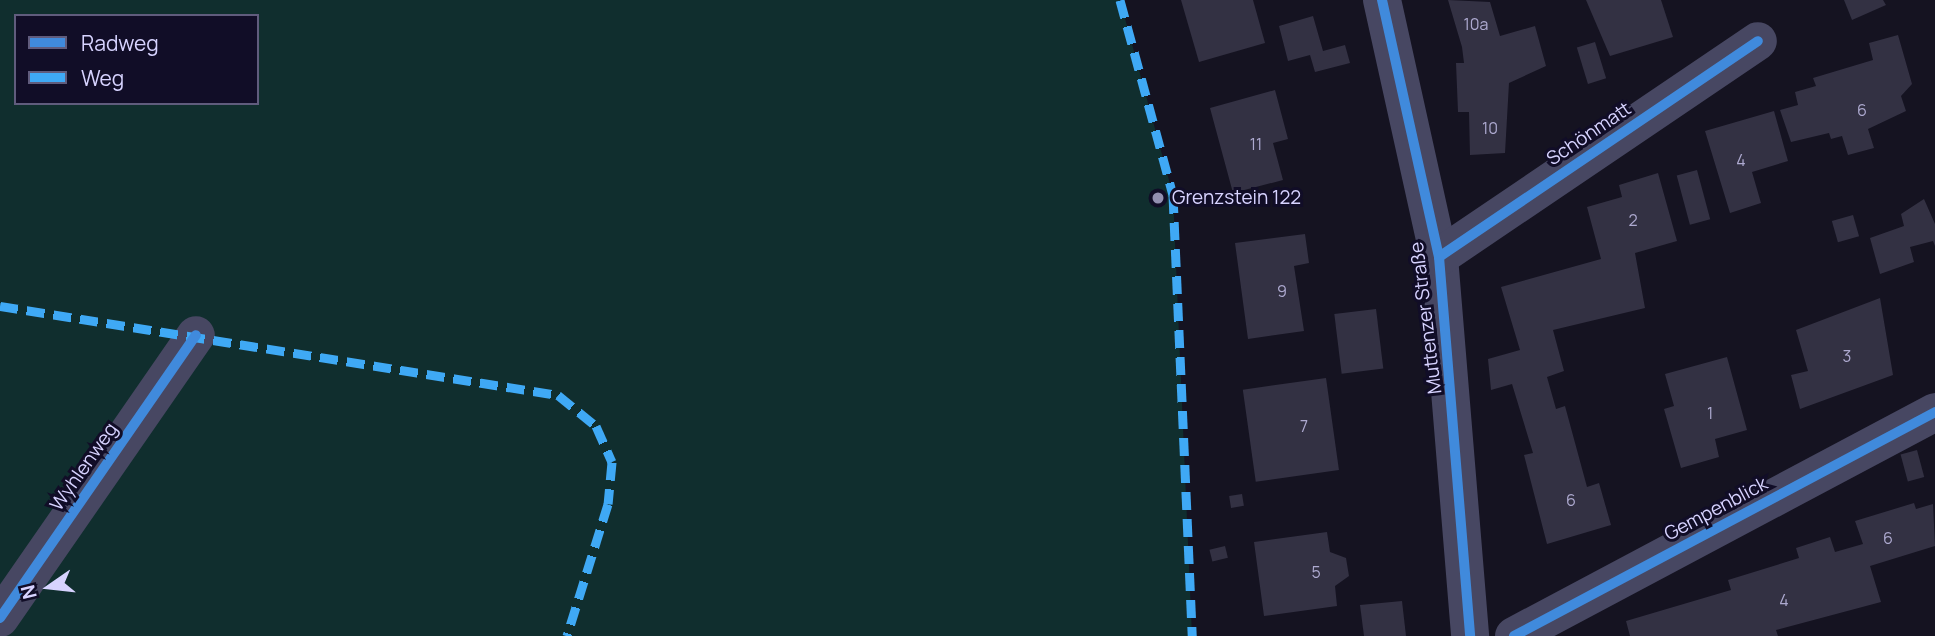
<!DOCTYPE html>
<html>
<head>
<meta charset="utf-8">
<style>
  body { margin:0 }
  #map { position:relative; width:1935px; height:636px; overflow:hidden; background:#151321; font-family:Manrope,sans-serif }
  div>[style] { position:absolute }
  [style*='--x'] { left:calc(var(--x)*1px); top:calc(var(--y)*1px); width:calc(var(--w)*1px); rotate:calc(var(--a)*1deg) }
  .green>* { inset:0; background:#102e2e }
  .building>* { inset:0; background:#333143; transform-origin:0 0 }
  .minor>* { height:38px; margin:-19px; padding:0 19px; transform-origin:19px; border-radius:19px; background:#474762 }
  .quiet>* { height:9px; margin-top:-4.5px; transform-origin:0; background:repeating-linear-gradient(90deg,#3fa9f5 0 18px,transparent 0 27px) }
  .cycleway>* { height:10px; margin:-5px; padding:0 5px; transform-origin:5px; border-radius:5px; background:#408adc }
  .dots>* { width:19px; height:19px; translate:-50% -50%; box-sizing:border-box; border:4px solid #110d27; border-radius:50% }
  span { translate:-50% -50%; white-space:nowrap; text-align:center; line-height:1.15; -webkit-text-stroke:6px #110d27; paint-order:stroke }
  .number-label { font-size:16px; color:#aeaad0 }
  .number-label span { -webkit-text-stroke-width:0 }
  .street-label { font-size:19px; color:#d7d3ff }
  .poi-label { font-size:19px; color:#d7d3ff }
  .left { translate:0 -50%; text-align:left }
  .legend { position:absolute; left:14px; top:14px; width:245px; height:91px; box-sizing:border-box; background:#110d27; border:2px solid #605c7d; margin:0; padding:9px 12px; list-style:none; font-size:21px; color:#d7d3ff }
  .legend li { display:flex; align-items:center; gap:14px; height:35px }
  .legend b { width:35px; border:2px solid #605c7d }
  .north { position:absolute; left:14px; top:552px; width:70px; height:70px; -webkit-text-stroke:5px #110d27; paint-order:stroke; rotate:256deg; font-size:19px; font-weight:700; line-height:28px; text-align:center; color:#d7d3ff }
  .north::after { content:''; display:block; margin:auto; width:24px; height:32px; background:#d7d3ff; clip-path:polygon(50% 0,100% 100%,50% 72%,0 100%) }
</style>
</head>
<body>
<div id="map">
  <div class="green">
    <div style="clip-path:polygon(evenodd,0 0,1120px 0,1173px 195px,1192px 636px,0 636px,0 0,16px 16px,257px 16px,257px 103px,16px 103px,16px 16px)"></div>
  </div>
  <div class="building">
    <div style="clip-path:polygon(1181px 0,1253px 0,1265px 43px,1199px 62px)"></div>
    <div style="clip-path:polygon(1448px 0,1490px 2px,1500px 36px,1535px 26px,1546px 66px,1509px 83px,1505px 153px,1470px 155px,1469px 112px,1458px 112px,1456px 63px,1464px 63px,1462px 47px)"></div>
    <div style="clip-path:polygon(1586px 0,1661px 0,1673px 37px,1610px 56px)"></div>
    <div style="clip-path:polygon(1844px 0,1883px 0,1886px 5px,1852px 20px)"></div>
    <div style="clip-path:polygon(1313px 16px,1323px 51px,1345px 45px,1350px 63px,1315px 72px,1310px 55px,1288px 61px,1279px 26px)"></div>
    <div style="clip-path:polygon(1898px 35px,1912px 84px,1901px 96px,1906px 111px,1868px 129px,1874px 148px,1848px 155px,1842px 136px,1831px 139px,1829px 133px,1791px 142px,1780px 110px,1798px 105px,1795px 92px,1816px 86px,1813px 78px,1873px 60px,1869px 43px)"></div>
    <div style="left:1595px;top:42px;width:38px;height:19px;rotate:73deg"></div>
    <div style="clip-path:polygon(1275px 90px,1288px 139px,1273px 143px,1283px 180px,1233px 193px,1210px 108px)"></div>
    <div style="clip-path:polygon(1774px 111px,1788px 161px,1752px 172px,1761px 203px,1730px 213px,1705px 131px)"></div>
    <div style="left:1697px;top:170px;width:51px;height:21px;rotate:75deg"></div>
    <div style="clip-path:polygon(1658px 173px,1677px 241px,1635px 253px,1645px 308px,1553px 330px,1564px 371px,1547px 377px,1556px 409px,1565px 406px,1587px 487px,1599px 483px,1611px 525px,1547px 544px,1524px 455px,1533px 453px,1512px 384px,1491px 390px,1488px 359px,1520px 350px,1501px 287px,1601px 259px,1587px 207px,1622px 197px,1619px 185px)"></div>
    <div style="clip-path:polygon(1924px 199px,1935px 224px,1935px 246px,1933px 241px,1910px 247px,1914px 262px,1880px 274px,1870px 238px,1904px 226px,1901px 214px)"></div>
    <div style="left:1853px;top:215px;width:22px;height:22px;rotate:74deg"></div>
    <div style="clip-path:polygon(1305px 234px,1309px 263px,1294px 266px,1304px 331px,1248px 339px,1235px 243px)"></div>
    <div style="clip-path:polygon(1880px 298px,1893px 375px,1800px 409px,1791px 375px,1808px 371px,1796px 330px)"></div>
    <div style="left:1376px;top:309px;width:60px;height:42px;rotate:83deg"></div>
    <div style="clip-path:polygon(1727px 357px,1747px 430px,1715px 439px,1719px 457px,1681px 468px,1664px 409px,1674px 406px,1665px 374px)"></div>
    <div style="left:1326px;top:378px;width:93px;height:84px;rotate:82deg"></div>
    <div style="left:1917px;top:450px;width:28px;height:17px;rotate:75deg"></div>
    <div style="left:1242px;top:494px;width:12px;height:13px;rotate:81deg"></div>
    <div style="clip-path:polygon(1914px 503px,1916px 509px,1933px 504px,1935px 546px,1870px 566px,1881px 602px,1776px 630px,1778px 636px,1630px 636px,1626px 621px,1731px 590px,1728px 580px,1799px 558px,1796px 548px,1830px 537px,1835px 552px,1863px 544px,1855px 521px)"></div>
    <div style="clip-path:polygon(1327px 532px,1330px 552px,1346px 558px,1349px 576px,1335px 586px,1337px 606px,1264px 616px,1254px 542px)"></div>
    <div style="left:1225px;top:546px;width:12px;height:16px;rotate:76deg"></div>
    <div style="clip-path:polygon(1402px 601px,1406px 636px,1364px 636px,1360px 605px)"></div>
  </div>
  <div class="minor">
    <div style="--x:1382;--y:0;--w:263;--a:77.5"></div>
    <div style="--x:1439;--y:257;--w:380;--a:85.3"></div>
    <div style="--x:1439;--y:257;--w:385;--a:-34.1"></div>
    <div style="--x:0;--y:618;--w:344;--a:-55.3"></div>
    <div style="--x:1514;--y:636;--w:477;--a:-28"></div>
  </div>
  <div class="quiet">
    <div style="--x:1120;--y:0;--w:202;--a:74.8"></div>
    <div style="--x:1173;--y:195;--w:441;--a:87.5"></div>
    <div style="--x:0;--y:306;--w:565;--a:9.06"></div>
    <div style="--x:558;--y:395;--w:49;--a:39.2"></div>
    <div style="--x:596;--y:426;--w:39;--a:66"></div>
    <div style="--x:612;--y:462;--w:42;--a:95.4"></div>
    <div style="--x:608;--y:504;--w:138;--a:107.3"></div>
  </div>
  <div class="cycleway">
    <div style="--x:1382;--y:0;--w:263;--a:77.5"></div>
    <div style="--x:1439;--y:257;--w:380;--a:85.3"></div>
    <div style="--x:1439;--y:257;--w:385;--a:-34.1"></div>
    <div style="--x:0;--y:618;--w:344;--a:-55.3"></div>
    <div style="--x:1514;--y:636;--w:477;--a:-28"></div>
  </div>
  <div class="dots">
    <div style="left:1158px;top:198px;background:#9390b1"></div>
  </div>
  <div class="number-label">
    <span style="left:1476px;top:24px">10a</span>
    <span style="left:1862px;top:110px">6</span>
    <span style="left:1490px;top:128px">10</span>
    <span style="left:1256px;top:144px">11</span>
    <span style="left:1741px;top:160px">4</span>
    <span style="left:1633px;top:220px">2</span>
    <span style="left:1282px;top:291px">9</span>
    <span style="left:1847px;top:356px">3</span>
    <span style="left:1710px;top:413px">1</span>
    <span style="left:1304px;top:426px">7</span>
    <span style="left:1571px;top:500px">6</span>
    <span style="left:1888px;top:538px">6</span>
    <span style="left:1316px;top:572px">5</span>
    <span style="left:1784px;top:600px">4</span>
  </div>
  <div class="street-label">
    <span style="left:1589px;top:134px;rotate:-34deg">Schönmatt</span>
    <span style="left:1426px;top:318px;rotate:-97deg">Muttenzer Straße</span>
    <span style="left:84px;top:467px;rotate:-55deg">Wyhlenweg</span>
    <span style="left:1716px;top:509px;rotate:-28deg">Gempenblick</span>
  </div>
  <div class="poi-label">
    <span class="left" style="left:1172px;top:198px">Grenzstein 122</span>
  </div>
  <ul class="legend">
  <li><b style="height:9px;background:#408adc"></b>Radweg</li>
  <li><b style="height:9px;background:#3fa9f5"></b>Weg</li>
  </ul>
  <div class="north">N</div>
</div>
</body>
</html>
